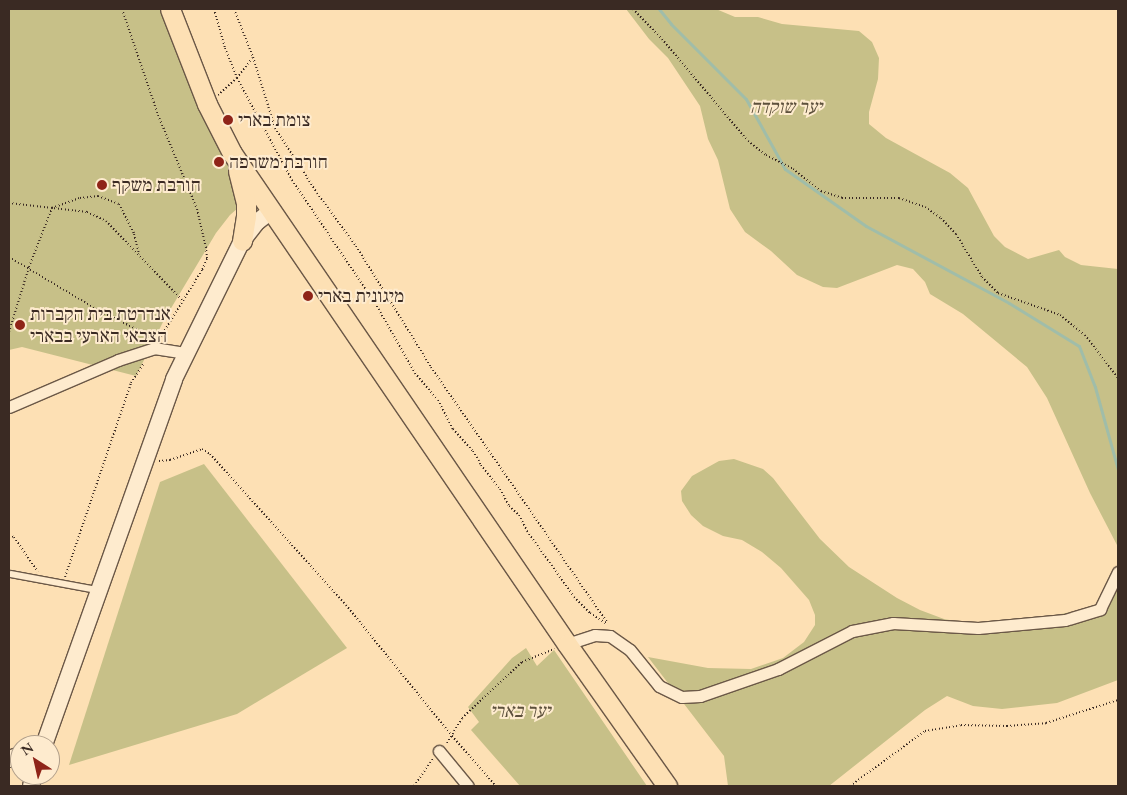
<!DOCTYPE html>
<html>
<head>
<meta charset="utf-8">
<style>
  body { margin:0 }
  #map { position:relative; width:1127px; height:795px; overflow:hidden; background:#fde0b4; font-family:"EB Garamond","Frank Ruhl Libre",serif }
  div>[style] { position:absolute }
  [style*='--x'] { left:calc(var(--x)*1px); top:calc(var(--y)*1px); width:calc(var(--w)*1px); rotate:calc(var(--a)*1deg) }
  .green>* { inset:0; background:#c7c088 }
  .stream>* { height:3px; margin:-1.5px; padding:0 1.5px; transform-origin:1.5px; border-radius:1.5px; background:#a0bda9 }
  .path>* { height:2px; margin-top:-1px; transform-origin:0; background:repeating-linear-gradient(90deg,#3a2a23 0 1px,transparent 0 3.5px) }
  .roads { filter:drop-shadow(1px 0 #6b5847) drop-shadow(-1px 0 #6b5847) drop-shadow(0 1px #6b5847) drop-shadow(0 -1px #6b5847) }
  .lane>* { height:5.5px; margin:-2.75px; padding:0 2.75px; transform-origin:2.75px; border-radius:2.75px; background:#feebce }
  .street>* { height:11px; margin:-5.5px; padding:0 5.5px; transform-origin:5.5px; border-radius:5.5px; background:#feebce }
  .secondary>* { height:16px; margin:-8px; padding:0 8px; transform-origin:8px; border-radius:8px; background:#feebce }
  .primary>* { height:19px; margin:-9.5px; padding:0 9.5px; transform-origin:9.5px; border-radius:9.5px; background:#fde0b4 }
  .dots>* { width:14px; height:14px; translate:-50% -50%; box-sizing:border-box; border:2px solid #feebce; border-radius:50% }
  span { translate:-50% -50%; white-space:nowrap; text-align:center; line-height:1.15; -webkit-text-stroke:4px #feebce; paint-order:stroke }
  .park-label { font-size:19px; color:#5d503c; font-style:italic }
  .poi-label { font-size:19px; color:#3a2a23 }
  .left { translate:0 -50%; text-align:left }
  .frame { position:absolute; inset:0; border:10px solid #3a2a23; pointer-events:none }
  .north { position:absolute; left:10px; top:735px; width:50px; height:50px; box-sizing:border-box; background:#feebce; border:1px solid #b09e8a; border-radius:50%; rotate:325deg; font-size:14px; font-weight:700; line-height:20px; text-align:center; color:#3a2a23 }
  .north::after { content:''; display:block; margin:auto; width:18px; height:22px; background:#8f2418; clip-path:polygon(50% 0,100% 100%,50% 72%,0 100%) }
</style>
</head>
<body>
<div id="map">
  <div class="green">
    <div style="clip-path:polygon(9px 9px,175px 9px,213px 101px,263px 186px,230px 215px,216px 233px,164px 320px,136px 376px,22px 347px,9px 350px)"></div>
    <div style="clip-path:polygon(626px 9px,716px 9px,735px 17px,758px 17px,782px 24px,859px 31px,872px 42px,879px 58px,878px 79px,869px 112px,869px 124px,886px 138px,950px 173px,968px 188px,994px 236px,1005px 247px,1028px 259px,1059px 250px,1065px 257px,1081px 265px,1118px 269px,1118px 547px,1090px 493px,1047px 398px,1027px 367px,963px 314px,930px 294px,925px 282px,913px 269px,897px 265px,837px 288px,823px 287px,797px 275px,771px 251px,745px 232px,730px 209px,718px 160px,708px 139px,700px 106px,668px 58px,649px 39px)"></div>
    <div style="clip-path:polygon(734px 459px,763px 469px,773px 478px,820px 539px,849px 567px,897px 598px,920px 610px,944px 619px,967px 623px,1024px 621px,1092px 608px,1112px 591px,1118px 583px,1118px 680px,1057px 703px,1002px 709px,973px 706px,947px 696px,925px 710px,829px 786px,728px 786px,724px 756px,648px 657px,708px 668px,751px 669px,783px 658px,804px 642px,815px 625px,815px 615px,809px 600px,781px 568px,762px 552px,742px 540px,723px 536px,703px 526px,691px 515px,682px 501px,681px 491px,692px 476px,719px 461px)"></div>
    <div style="clip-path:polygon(204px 464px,347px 648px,237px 714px,69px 765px,160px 482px)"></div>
    <div style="clip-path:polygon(526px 648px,537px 666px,554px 650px,647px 786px,520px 786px,471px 730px,479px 722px,468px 707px,512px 658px)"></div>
  </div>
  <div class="stream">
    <div style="--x:659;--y:9;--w:19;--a:51"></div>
    <div style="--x:671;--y:24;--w:106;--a:45"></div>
    <div style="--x:746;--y:99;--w:80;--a:60.9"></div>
    <div style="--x:785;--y:169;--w:99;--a:35.1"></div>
    <div style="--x:866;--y:226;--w:162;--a:28.3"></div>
    <div style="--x:1009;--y:303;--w:82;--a:31.6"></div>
    <div style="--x:1079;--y:346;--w:44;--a:68.7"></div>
    <div style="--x:1095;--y:387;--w:86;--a:74.5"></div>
  </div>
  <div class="path">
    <div style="--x:122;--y:9;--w:112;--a:71.2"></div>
    <div style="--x:158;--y:115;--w:102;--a:67.5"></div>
    <div style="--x:197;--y:209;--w:39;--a:77"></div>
    <div style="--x:206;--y:247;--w:12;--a:85"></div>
    <div style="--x:207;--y:259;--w:12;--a:114"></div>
    <div style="--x:202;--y:270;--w:80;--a:121.7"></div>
    <div style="--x:214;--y:9;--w:41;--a:74.2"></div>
    <div style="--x:225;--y:48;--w:32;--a:68"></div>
    <div style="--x:237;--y:78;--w:116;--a:61.7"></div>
    <div style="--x:292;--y:180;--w:148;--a:56"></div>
    <div style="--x:375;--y:303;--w:81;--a:60.3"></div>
    <div style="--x:415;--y:373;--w:35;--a:50"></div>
    <div style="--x:438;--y:400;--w:33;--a:63"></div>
    <div style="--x:453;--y:429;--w:30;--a:48"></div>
    <div style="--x:473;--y:451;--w:16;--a:60"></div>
    <div style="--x:481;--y:465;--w:31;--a:52"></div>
    <div style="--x:500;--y:489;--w:19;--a:62"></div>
    <div style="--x:509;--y:506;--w:13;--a:42"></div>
    <div style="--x:519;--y:515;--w:18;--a:63"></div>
    <div style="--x:527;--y:531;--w:81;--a:54.5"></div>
    <div style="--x:574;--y:597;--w:23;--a:45"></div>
    <div style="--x:590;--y:613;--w:20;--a:33"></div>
    <div style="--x:234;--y:9;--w:52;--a:68.4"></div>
    <div style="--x:253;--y:57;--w:74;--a:72.8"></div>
    <div style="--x:275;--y:128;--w:77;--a:57.1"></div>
    <div style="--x:317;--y:193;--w:66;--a:53.7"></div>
    <div style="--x:356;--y:246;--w:142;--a:58.2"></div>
    <div style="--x:431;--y:367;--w:310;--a:55.4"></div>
    <div style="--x:633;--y:9;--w:42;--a:46"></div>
    <div style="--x:662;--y:39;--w:133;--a:49.9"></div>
    <div style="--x:748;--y:141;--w:23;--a:38"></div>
    <div style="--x:766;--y:155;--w:30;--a:27"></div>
    <div style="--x:793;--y:169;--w:36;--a:38"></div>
    <div style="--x:821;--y:191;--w:22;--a:18"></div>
    <div style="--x:842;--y:198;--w:57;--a:0"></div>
    <div style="--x:899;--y:198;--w:28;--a:19"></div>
    <div style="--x:925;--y:207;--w:19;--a:35"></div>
    <div style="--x:941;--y:218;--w:22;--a:47"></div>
    <div style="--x:956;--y:234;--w:50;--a:58.8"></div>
    <div style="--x:982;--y:277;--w:23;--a:45"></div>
    <div style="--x:998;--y:293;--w:66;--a:19.5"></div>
    <div style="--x:1060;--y:315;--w:32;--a:39"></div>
    <div style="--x:1085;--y:335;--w:54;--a:52.5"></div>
    <div style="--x:218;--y:95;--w:25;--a:-42"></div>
    <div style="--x:237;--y:78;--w:25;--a:-53"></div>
    <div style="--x:9;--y:203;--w:79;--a:6.6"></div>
    <div style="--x:87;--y:212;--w:21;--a:25"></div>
    <div style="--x:106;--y:221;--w:111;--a:46.1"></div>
    <div style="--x:9;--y:257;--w:104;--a:30.8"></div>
    <div style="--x:98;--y:310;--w:60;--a:26.6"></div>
    <div style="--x:9;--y:332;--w:68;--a:-72.9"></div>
    <div style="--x:29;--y:267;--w:63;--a:-68.7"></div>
    <div style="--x:52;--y:208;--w:30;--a:-20"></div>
    <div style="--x:80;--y:198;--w:18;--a:-6"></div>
    <div style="--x:98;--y:196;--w:22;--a:21"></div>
    <div style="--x:119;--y:204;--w:34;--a:63"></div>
    <div style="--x:134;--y:234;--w:21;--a:76"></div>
    <div style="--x:159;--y:461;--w:11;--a:-5"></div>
    <div style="--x:170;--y:460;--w:34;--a:-19"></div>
    <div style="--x:202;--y:449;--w:9;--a:32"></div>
    <div style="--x:210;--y:454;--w:203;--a:48"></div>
    <div style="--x:346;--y:605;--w:169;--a:51"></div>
    <div style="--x:452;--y:736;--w:67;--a:48.7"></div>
    <div style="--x:9;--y:535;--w:5;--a:22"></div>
    <div style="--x:14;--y:537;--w:42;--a:55.6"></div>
    <div style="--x:65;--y:577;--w:205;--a:-71.2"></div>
    <div style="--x:131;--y:383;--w:24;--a:-57"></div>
    <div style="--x:447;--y:743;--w:29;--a:-59"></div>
    <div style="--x:462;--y:718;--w:82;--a:-43"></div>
    <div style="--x:522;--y:662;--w:35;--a:-22"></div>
    <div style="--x:414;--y:786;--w:33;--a:-55"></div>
    <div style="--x:850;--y:786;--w:93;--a:-36.3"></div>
    <div style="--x:925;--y:731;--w:36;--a:-9"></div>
    <div style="--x:961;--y:725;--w:46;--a:1.2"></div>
    <div style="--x:1007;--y:726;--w:39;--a:-4"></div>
    <div style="--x:1046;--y:723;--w:76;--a:-17.7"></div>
  </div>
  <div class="roads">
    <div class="lane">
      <div style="--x:11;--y:574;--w:87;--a:10.5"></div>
    </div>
    <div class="street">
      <div style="--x:9;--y:407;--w:119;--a:-23.3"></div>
      <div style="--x:118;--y:360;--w:38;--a:-18"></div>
      <div style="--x:154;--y:348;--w:31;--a:9"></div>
      <div style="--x:567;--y:644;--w:29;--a:-18"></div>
      <div style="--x:595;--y:635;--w:15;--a:4"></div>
      <div style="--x:610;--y:636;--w:24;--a:35"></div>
      <div style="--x:630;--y:650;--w:46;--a:51.1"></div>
      <div style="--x:659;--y:686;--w:25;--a:26"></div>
      <div style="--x:682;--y:697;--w:18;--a:-3"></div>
      <div style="--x:700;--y:696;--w:83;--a:-19.1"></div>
      <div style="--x:778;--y:669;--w:83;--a:-27.2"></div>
      <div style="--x:852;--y:631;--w:42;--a:-11"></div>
      <div style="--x:893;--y:623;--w:85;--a:3.4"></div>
      <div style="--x:978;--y:628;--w:87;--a:-5.3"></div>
      <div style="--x:1065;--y:620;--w:37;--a:-17"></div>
      <div style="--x:1100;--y:609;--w:41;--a:-64.1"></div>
      <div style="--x:439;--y:751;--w:45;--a:50.4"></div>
    </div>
    <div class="secondary">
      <div style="--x:44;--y:745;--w:388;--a:-70.4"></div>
      <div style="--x:174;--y:379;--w:154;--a:-63.8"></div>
      <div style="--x:242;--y:241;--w:24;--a:-52"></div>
      <div style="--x:257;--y:222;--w:18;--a:-38"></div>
      <div style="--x:9;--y:759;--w:12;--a:-20"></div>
      <div style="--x:31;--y:786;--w:11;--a:-75"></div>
    </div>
    <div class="primary">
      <div style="--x:170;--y:9;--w:102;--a:68.7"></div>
      <div style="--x:207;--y:104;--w:55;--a:63"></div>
      <div style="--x:232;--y:153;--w:594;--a:55.7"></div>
      <div style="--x:567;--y:644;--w:174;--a:54.8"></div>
      <div style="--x:238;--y:171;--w:33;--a:76"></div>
      <div style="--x:246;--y:203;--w:13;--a:90"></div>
      <div style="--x:246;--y:216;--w:25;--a:99"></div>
    </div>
  </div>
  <div class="dots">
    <div style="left:228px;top:120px;background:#8f2418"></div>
    <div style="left:219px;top:162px;background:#8f2418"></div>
    <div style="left:102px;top:185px;background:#8f2418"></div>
    <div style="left:308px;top:296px;background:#8f2418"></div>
    <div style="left:20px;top:325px;background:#8f2418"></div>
  </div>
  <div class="park-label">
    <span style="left:786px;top:107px">יער שוקדה</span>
    <span style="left:520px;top:711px">יער בארי</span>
  </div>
  <div class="poi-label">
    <span class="left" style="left:238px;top:120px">צומת בארי</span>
    <span class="left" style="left:229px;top:162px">חורבת משרפה</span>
    <span class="left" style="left:112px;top:185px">חורבת משקף</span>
    <span class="left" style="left:318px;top:296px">מיגונית בארי</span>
    <span class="left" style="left:30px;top:325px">אנדרטת בית הקברות<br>הצבאי הארעי בבארי</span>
  </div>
  <div class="frame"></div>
  <div class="north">N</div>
</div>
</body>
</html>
